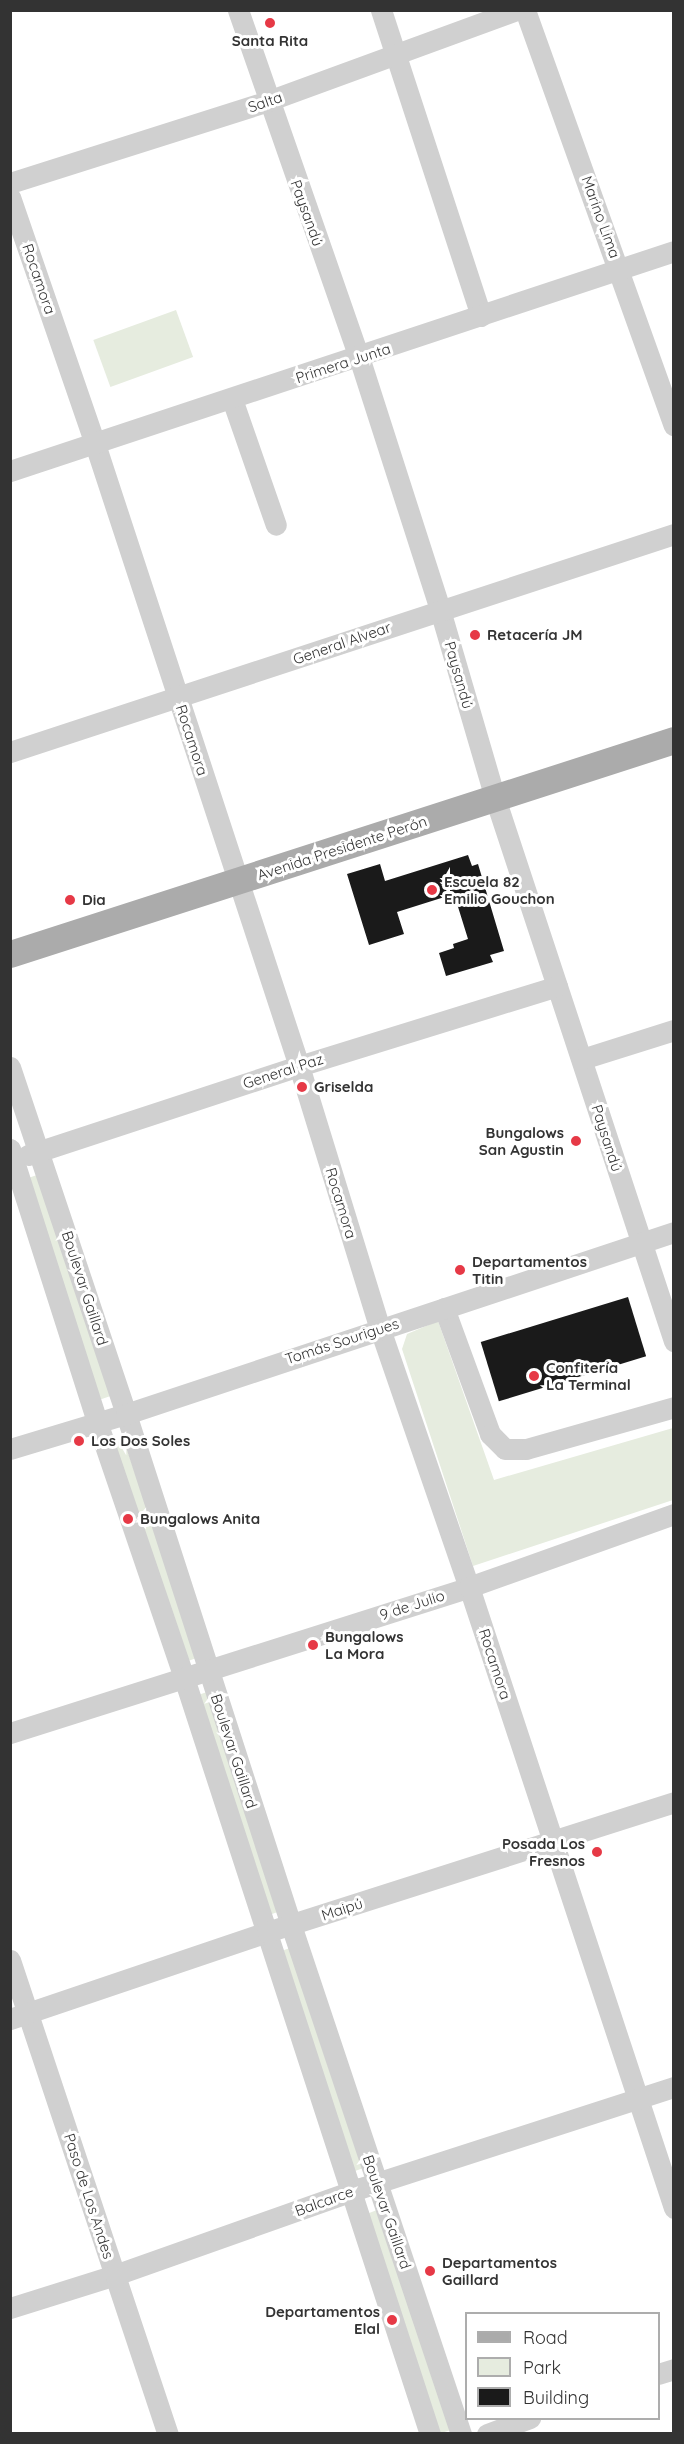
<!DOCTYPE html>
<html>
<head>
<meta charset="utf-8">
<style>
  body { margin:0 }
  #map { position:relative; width:684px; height:2444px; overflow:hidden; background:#fff; font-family:Quicksand,sans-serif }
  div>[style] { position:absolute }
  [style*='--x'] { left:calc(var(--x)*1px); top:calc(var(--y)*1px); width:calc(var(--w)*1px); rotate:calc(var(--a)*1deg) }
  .green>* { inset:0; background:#e6ecdf; transform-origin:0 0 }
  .building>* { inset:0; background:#1a1a1a; transform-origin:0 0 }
  .minor>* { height:21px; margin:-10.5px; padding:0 10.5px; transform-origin:10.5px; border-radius:10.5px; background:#d0d0d0 }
  .major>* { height:27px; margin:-13.5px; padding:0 13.5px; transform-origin:13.5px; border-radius:13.5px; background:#ababab }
  .dots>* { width:16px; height:16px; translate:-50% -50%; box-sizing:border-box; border:3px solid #fff; border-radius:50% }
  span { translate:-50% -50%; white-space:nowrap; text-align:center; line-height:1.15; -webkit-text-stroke:6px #fff; paint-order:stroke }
  .poi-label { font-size:15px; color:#333; font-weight:700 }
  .left { translate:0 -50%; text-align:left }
  .right { translate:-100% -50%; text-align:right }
  .street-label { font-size:15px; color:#333 }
  .frame { position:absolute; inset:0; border:12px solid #333; pointer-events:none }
  .legend { position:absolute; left:465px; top:2312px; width:195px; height:108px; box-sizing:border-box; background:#fff; border:2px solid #adadad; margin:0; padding:8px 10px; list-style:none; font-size:18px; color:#333 }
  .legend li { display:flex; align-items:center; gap:12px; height:30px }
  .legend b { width:30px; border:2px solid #adadad }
</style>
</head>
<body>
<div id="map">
  <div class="green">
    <div style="left:176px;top:310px;width:50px;height:88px;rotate:70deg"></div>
    <div style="left:37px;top:1175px;width:233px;height:14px;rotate:71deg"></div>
    <div style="clip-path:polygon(438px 1321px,494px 1480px,673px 1428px,673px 1500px,473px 1566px,402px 1349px,407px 1334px)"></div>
    <div style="left:123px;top:1438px;width:232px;height:14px;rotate:71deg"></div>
    <div style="left:207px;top:1692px;width:231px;height:14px;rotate:71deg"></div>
    <div style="left:290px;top:1948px;width:232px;height:14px;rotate:71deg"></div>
    <div style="clip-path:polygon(377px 2210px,451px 2430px,441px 2433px,437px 2433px,364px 2215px)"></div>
  </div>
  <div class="building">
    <div style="clip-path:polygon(468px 855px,472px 866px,478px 864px,504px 951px,490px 955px,493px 962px,446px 976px,439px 953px,454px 948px,453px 944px,468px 939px,454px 894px,397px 912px,404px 934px,369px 945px,347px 874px,380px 864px,385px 881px)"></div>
    <div style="left:628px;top:1297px;width:62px;height:154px;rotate:73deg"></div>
  </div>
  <div class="minor">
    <div style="--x:238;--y:10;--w:367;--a:70.8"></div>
    <div style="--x:359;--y:357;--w:266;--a:72.2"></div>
    <div style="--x:440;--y:610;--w:196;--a:73.7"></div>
    <div style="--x:495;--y:798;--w:572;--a:71.76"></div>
    <div style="--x:381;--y:10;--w:322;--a:71.9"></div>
    <div style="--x:525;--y:10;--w:441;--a:70.3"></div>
    <div style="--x:10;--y:183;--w:271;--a:-17.6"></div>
    <div style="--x:268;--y:101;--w:265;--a:-20.1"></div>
    <div style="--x:10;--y:197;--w:261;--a:71"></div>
    <div style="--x:95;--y:444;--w:655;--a:71.84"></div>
    <div style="--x:299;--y:1066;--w:275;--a:72.9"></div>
    <div style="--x:380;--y:1329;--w:273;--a:71"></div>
    <div style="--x:469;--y:1587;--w:654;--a:71.73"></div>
    <div style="--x:232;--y:399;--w:133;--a:70.8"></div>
    <div style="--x:10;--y:471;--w:699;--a:-18.33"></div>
    <div style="--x:10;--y:752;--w:699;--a:-18.18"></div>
    <div style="--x:582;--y:1059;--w:96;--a:-17.5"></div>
    <div style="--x:10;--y:1067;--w:366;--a:71.5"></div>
    <div style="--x:126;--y:1414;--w:537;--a:72.1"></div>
    <div style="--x:291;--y:1925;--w:537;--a:71.53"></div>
    <div style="--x:10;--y:1149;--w:287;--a:72.3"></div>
    <div style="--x:97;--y:1422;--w:270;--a:71.2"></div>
    <div style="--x:184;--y:1678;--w:795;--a:71.98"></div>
    <div style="--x:28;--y:1155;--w:285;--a:-18.2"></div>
    <div style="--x:299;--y:1066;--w:270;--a:-17.2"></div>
    <div style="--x:444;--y:1308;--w:134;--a:69.9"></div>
    <div style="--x:490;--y:1434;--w:21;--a:45"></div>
    <div style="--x:505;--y:1449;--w:21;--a:0"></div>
    <div style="--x:526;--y:1449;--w:154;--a:-15.8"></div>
    <div style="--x:10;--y:1449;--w:121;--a:-16.8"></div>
    <div style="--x:126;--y:1414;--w:577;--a:-18.37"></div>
    <div style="--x:10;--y:1733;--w:482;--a:-17.6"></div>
    <div style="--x:469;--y:1587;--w:218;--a:-19.6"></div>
    <div style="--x:10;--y:1960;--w:500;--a:71.6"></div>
    <div style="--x:10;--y:2019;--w:271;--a:-18.7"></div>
    <div style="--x:267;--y:1932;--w:427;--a:-17.7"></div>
    <div style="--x:10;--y:2308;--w:110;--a:-17.4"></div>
    <div style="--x:115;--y:2275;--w:261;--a:-19.5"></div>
    <div style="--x:361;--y:2188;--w:329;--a:-17.9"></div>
    <div style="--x:658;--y:2374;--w:17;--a:-17"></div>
    <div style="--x:487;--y:2434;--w:46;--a:-20.4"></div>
  </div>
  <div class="major">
    <div style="--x:10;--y:954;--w:698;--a:-17.86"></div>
  </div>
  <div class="dots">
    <div style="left:270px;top:23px;background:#e63946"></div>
    <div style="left:475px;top:635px;background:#e63946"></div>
    <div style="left:432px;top:890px;background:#e63946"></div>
    <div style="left:70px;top:900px;background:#e63946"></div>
    <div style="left:302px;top:1087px;background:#e63946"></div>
    <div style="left:576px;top:1141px;background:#e63946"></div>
    <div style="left:460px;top:1270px;background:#e63946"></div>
    <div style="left:534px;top:1376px;background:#e63946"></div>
    <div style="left:79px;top:1441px;background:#e63946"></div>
    <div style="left:128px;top:1519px;background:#e63946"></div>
    <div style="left:313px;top:1645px;background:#e63946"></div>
    <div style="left:597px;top:1852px;background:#e63946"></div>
    <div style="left:430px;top:2271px;background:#e63946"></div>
    <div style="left:392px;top:2320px;background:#e63946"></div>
  </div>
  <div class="poi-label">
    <span style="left:270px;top:41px">Santa Rita</span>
    <span class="left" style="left:487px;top:635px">Retacería JM</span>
    <span class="left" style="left:444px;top:890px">Escuela 82<br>Emilio Gouchon</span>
    <span class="left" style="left:82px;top:900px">Dia</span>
    <span class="left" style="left:314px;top:1087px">Griselda</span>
    <span class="right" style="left:564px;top:1141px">Bungalows<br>San Agustin</span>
    <span class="left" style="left:472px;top:1270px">Departamentos<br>Titin</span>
    <span class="left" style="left:546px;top:1376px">Confitería<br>La Terminal</span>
    <span class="left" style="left:91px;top:1441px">Los Dos Soles</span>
    <span class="left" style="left:140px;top:1519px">Bungalows Anita</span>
    <span class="left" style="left:325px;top:1645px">Bungalows<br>La Mora</span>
    <span class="right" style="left:585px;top:1852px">Posada Los<br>Fresnos</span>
    <span class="left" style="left:442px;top:2271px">Departamentos<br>Gaillard</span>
    <span class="right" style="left:380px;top:2320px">Departamentos<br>Elal</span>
  </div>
  <div class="street-label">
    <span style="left:265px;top:102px;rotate:-19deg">Salta</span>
    <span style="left:307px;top:213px;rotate:70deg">Paysandú</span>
    <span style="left:601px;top:217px;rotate:70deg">Marino Lima</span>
    <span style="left:39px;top:279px;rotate:71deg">Rocamora</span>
    <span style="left:343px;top:363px;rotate:-18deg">Primera Junta</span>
    <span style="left:342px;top:643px;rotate:-19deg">General Alvear</span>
    <span style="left:459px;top:675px;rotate:74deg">Paysandú</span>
    <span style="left:192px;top:740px;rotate:72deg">Rocamora</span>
    <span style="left:342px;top:848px;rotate:-18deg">Avenida Presidente Perón</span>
    <span style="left:283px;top:1071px;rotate:-18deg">General Paz</span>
    <span style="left:607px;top:1138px;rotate:72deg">Paysandú</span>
    <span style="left:341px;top:1203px;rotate:73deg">Rocamora</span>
    <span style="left:85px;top:1288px;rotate:72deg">Boulevar Gaillard</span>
    <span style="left:342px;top:1341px;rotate:-18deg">Tomás Sourigues</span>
    <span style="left:412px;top:1605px;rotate:-18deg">9 de Julio</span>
    <span style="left:495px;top:1664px;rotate:72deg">Rocamora</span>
    <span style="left:234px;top:1751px;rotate:72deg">Boulevar Gaillard</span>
    <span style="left:342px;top:1909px;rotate:-18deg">Maipú</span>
    <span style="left:89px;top:2196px;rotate:72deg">Paso de Los Andes</span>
    <span style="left:324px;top:2201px;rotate:-20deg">Balcarce</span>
    <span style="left:387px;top:2212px;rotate:71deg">Boulevar Gaillard</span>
  </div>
  <div class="frame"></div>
  <ul class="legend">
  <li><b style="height:8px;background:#ababab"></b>Road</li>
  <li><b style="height:16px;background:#e6ecdf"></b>Park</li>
  <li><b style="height:16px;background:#1a1a1a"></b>Building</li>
  </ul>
</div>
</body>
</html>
